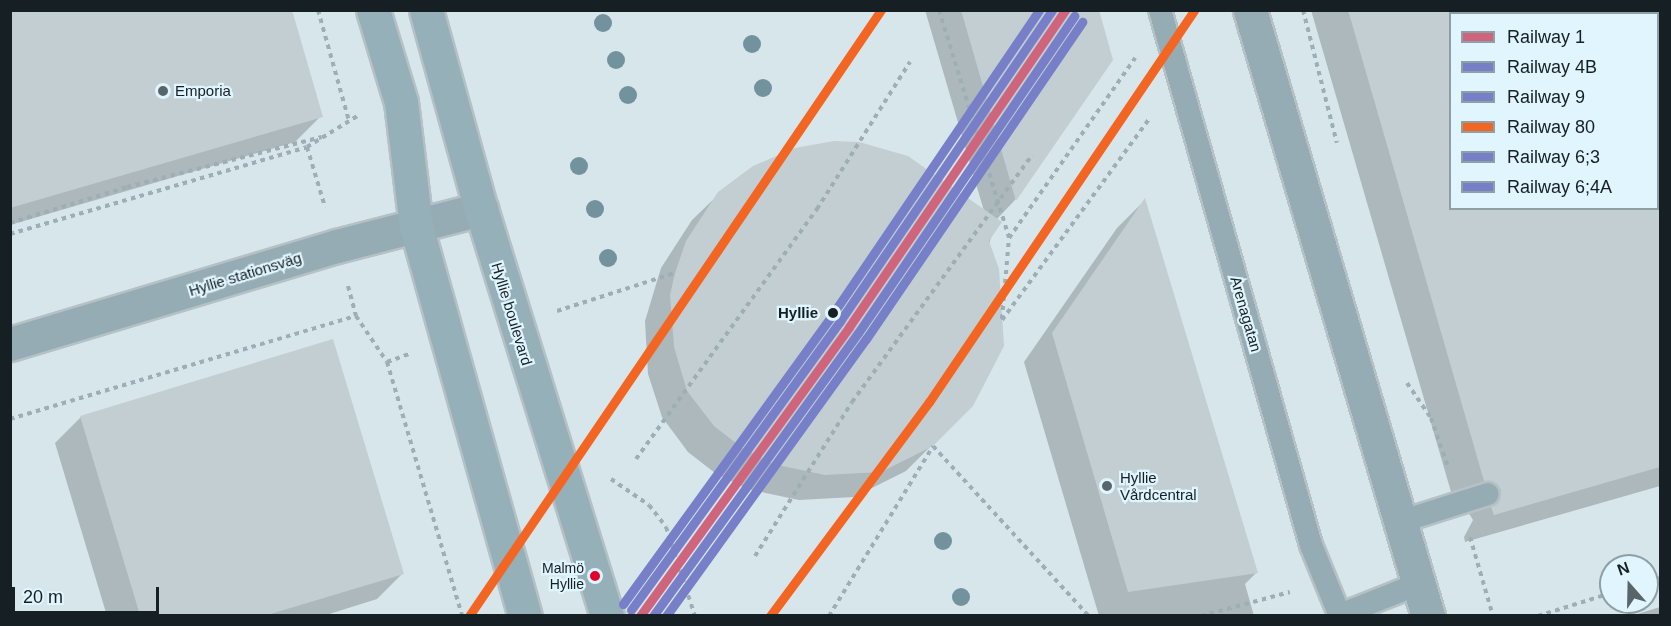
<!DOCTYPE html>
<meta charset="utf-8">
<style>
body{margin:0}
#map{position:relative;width:1671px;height:626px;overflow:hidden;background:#d7e6eb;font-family:Arial,sans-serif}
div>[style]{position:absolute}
.shadow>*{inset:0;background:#0003}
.building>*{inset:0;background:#c2ced2}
.path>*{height:4px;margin-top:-2px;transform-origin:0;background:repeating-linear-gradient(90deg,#9daeb4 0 4.5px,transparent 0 9px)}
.roads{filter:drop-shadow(2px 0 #b6c1c5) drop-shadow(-2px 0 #b6c1c5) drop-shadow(0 2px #b6c1c5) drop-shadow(0 -2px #b6c1c5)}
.lane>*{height:22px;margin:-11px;padding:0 11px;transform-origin:11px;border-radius:11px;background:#96acb5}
.street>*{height:33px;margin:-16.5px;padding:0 16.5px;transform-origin:16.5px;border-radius:16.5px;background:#96acb5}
.secondary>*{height:33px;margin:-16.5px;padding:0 16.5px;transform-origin:16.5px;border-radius:16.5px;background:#95b0b9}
.rail-1>*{height:9px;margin:-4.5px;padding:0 4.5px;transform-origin:4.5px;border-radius:4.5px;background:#cf657c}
.rail-2>*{height:9px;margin:-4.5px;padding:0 4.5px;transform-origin:4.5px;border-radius:4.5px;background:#767fc8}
.rail-3>*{height:9px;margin:-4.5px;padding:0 4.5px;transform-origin:4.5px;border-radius:4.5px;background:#767fc8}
.rail-4>*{height:9px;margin:-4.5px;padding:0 4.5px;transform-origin:4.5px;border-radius:4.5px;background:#f26522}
.rail-5>*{height:9px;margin:-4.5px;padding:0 4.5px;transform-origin:4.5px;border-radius:4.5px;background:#767fc8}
.rail-6>*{height:9px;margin:-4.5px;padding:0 4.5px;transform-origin:4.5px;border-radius:4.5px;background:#767fc8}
.trees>*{width:18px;height:18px;margin:-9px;border-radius:50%;background:#72929d}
.dots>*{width:16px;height:16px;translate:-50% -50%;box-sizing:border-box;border:3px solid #e0f5fe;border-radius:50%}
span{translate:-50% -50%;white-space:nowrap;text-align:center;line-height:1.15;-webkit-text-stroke:4.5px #e0f5fe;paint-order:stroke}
.bus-label{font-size:14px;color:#161f23}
.right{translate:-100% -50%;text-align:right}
.poi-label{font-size:15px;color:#161f23}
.left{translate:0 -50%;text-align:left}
.street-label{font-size:15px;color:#161f23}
.stop-label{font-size:15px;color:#161f23;font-weight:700}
.frame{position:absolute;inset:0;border:12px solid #161f23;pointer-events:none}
.legend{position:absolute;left:1449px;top:12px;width:210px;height:198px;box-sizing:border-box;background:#e0f5fe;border:2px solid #8f9fa6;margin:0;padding:8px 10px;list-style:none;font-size:18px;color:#161f23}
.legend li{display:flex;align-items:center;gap:12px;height:30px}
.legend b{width:30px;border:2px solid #8f9fa6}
.north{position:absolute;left:1599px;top:554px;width:60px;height:60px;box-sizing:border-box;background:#e0f5fe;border:2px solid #8f9fa6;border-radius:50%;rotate:340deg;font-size:16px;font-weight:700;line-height:24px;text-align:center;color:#161f23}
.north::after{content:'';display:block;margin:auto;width:21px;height:27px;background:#5a6569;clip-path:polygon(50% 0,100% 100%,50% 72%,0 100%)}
.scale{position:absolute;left:12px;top:587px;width:147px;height:27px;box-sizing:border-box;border:3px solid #161f23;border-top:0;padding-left:8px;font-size:18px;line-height:21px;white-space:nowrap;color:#161f23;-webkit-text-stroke:4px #e0f5fe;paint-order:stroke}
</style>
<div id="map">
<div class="shadow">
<div style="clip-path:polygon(10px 10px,321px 116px,295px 142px,10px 225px)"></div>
<div style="clip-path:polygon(925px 10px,1097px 10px,1112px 60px,1015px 200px,996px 220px,932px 445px,906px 471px,854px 497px,799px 500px,747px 489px,715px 473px,688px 452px,662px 417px,648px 374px,645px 321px,661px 268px,692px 220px,719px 194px,984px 211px)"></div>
<div style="clip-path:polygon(evenodd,1311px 10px,1660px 10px,1660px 486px,1465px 542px,1464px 537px,1473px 520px,1468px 512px,1456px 509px,1311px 10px,1450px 14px,1658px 14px,1658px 208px,1450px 208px,1450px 14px)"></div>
<div style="clip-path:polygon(1144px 201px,1256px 573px,1245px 584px,1254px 616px,1099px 616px,1024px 362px,1117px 228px)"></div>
<div style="clip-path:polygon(81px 417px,403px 573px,377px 599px,323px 616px,107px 616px,55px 443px)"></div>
<div style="clip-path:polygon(1660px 607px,1660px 616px,1631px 616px)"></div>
</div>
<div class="building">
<div style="clip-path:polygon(10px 10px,292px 10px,323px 117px,10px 208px)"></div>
<div style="clip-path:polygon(961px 10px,1099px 10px,1113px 60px,1016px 201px)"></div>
<div style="clip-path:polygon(1348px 10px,1450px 10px,1450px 208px,1660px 208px,1660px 467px,1494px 515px,1491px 507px,1498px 503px,1501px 490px,1497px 484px,1484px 481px)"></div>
<div style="clip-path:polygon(834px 141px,859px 142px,908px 156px,1002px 222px,989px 241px,999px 269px,1004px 346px,973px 406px,933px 446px,881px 472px,825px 475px,773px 464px,741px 447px,714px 426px,687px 391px,674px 347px,670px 295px,675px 273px,686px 241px,718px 192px,753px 166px,795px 148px)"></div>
<div style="clip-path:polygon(1145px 198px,1258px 573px,1128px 592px,1052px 333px)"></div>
<div style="clip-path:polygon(333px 339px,404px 574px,267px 615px,140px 615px,80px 416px)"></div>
</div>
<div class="path">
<div style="left:318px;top:10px;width:115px;rotate:74.4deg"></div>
<div style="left:939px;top:10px;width:239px;rotate:72.9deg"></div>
<div style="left:1009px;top:238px;width:220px;rotate:-55deg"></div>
<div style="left:1303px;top:10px;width:137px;rotate:75.7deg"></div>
<div style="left:307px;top:147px;width:63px;rotate:73.3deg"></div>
<div style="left:10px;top:223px;width:122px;rotate:-17.1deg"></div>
<div style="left:127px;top:187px;width:201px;rotate:-14.4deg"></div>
<div style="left:10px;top:234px;width:309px;rotate:-16.3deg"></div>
<div style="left:307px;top:147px;width:61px;rotate:-31.6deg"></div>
<div style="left:348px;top:286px;width:31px;rotate:75deg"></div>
<div style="left:356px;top:316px;width:55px;rotate:56deg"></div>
<div style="left:387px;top:362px;width:265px;rotate:73.5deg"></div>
<div style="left:557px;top:311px;width:124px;rotate:-17.9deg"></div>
<div style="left:1002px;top:319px;width:81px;rotate:-85.1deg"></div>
<div style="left:1002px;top:320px;width:250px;rotate:-53.8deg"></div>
<div style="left:387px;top:362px;width:23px;rotate:-20deg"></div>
<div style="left:1407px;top:383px;width:42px;rotate:55.6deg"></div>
<div style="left:1431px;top:418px;width:52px;rotate:70.9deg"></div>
<div style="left:10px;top:419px;width:361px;rotate:-16.6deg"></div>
<div style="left:636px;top:459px;width:309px;rotate:-54.1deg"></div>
<div style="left:817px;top:209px;width:174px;rotate:-57.7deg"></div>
<div style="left:611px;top:479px;width:46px;rotate:34.4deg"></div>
<div style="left:649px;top:505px;width:28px;rotate:52deg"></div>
<div style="left:666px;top:527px;width:94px;rotate:72deg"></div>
<div style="left:1470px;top:537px;width:82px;rotate:73.8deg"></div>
<div style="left:755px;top:556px;width:182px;rotate:-57.8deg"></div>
<div style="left:852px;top:402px;width:306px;rotate:-53.9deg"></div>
<div style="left:1647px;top:583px;width:14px;rotate:-21deg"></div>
<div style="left:829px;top:616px;width:199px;rotate:-58.5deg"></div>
<div style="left:933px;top:446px;width:231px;rotate:47.5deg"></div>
<div style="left:1201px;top:616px;width:92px;rotate:-15.1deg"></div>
<div style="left:1538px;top:616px;width:77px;rotate:-17.5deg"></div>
</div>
<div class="roads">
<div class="lane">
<div style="left:1160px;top:10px;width:556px;rotate:74.24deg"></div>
<div style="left:1311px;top:545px;width:77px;rotate:67.8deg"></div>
<div style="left:1400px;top:522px;width:92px;rotate:-17.7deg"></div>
<div style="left:1340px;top:615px;width:84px;rotate:-21.7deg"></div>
</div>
<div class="street">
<div style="left:1250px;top:10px;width:632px;rotate:73.63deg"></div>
<div style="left:10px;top:344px;width:341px;rotate:-16.7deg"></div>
<div style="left:337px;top:246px;width:149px;rotate:-14.4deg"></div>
</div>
<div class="secondary">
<div style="left:373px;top:10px;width:96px;rotate:73.1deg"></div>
<div style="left:401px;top:102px;width:125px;rotate:83.1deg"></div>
<div style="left:416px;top:226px;width:405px;rotate:74.4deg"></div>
<div style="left:426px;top:10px;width:206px;rotate:74.6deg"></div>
<div style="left:481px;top:209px;width:426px;rotate:72.8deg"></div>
</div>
</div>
<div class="rail-1">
<div style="left:640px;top:616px;width:357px;rotate:-54.1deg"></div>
<div style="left:849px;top:327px;width:384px;rotate:-55.7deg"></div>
</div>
<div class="rail-2">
<div style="left:653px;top:616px;width:349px;rotate:-54.1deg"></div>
<div style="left:858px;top:333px;width:384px;rotate:-55.7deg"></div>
</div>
<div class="rail-3">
<div style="left:631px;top:610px;width:357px;rotate:-54.1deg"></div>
<div style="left:840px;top:321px;width:376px;rotate:-55.7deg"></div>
</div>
<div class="rail-4">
<div style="left:469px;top:616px;width:733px;rotate:-55.79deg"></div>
<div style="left:770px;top:616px;width:267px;rotate:-53.4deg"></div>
<div style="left:929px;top:402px;width:473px;rotate:-55.9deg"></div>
</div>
<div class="rail-5">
<div style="left:666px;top:616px;width:342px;rotate:-54.2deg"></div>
<div style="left:866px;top:339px;width:384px;rotate:-55.7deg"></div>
</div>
<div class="rail-6">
<div style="left:623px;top:604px;width:357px;rotate:-54.1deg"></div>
<div style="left:832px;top:315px;width:369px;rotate:-55.8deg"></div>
</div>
<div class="trees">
<div style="left:603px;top:23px"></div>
<div style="left:752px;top:44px"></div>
<div style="left:616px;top:60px"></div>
<div style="left:763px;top:88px"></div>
<div style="left:628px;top:95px"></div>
<div style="left:579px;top:166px"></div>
<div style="left:595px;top:209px"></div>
<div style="left:608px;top:258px"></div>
<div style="left:943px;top:541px"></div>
<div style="left:961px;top:597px"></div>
</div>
<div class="dots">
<div style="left:163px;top:91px;background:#5a6569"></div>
<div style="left:833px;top:313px;background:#161f23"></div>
<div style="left:1107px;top:486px;background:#5a6569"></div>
<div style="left:595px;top:576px;background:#e4002b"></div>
</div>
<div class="bus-label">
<span class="right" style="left:584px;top:576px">Malmö<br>Hyllie</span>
</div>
<div class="poi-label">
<span class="left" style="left:175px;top:91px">Emporia</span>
<span class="left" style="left:1120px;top:486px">Hyllie<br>Vårdcentral</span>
</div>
<div class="street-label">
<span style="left:245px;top:274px;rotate:-17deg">Hyllie stationsväg</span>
<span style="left:512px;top:314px;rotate:73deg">Hyllie boulevard</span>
<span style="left:1246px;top:314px;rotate:74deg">Arenagatan</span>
</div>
<div class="stop-label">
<span class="right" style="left:818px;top:313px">Hyllie</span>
</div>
<div class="frame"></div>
<ul class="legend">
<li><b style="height:8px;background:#cf657c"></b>Railway 1</li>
<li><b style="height:8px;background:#767fc8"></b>Railway 4B</li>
<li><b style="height:8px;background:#767fc8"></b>Railway 9</li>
<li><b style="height:8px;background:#f26522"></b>Railway 80</li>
<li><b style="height:8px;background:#767fc8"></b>Railway 6;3</li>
<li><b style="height:8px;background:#767fc8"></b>Railway 6;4A</li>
</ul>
<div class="north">N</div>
<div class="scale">20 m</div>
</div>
